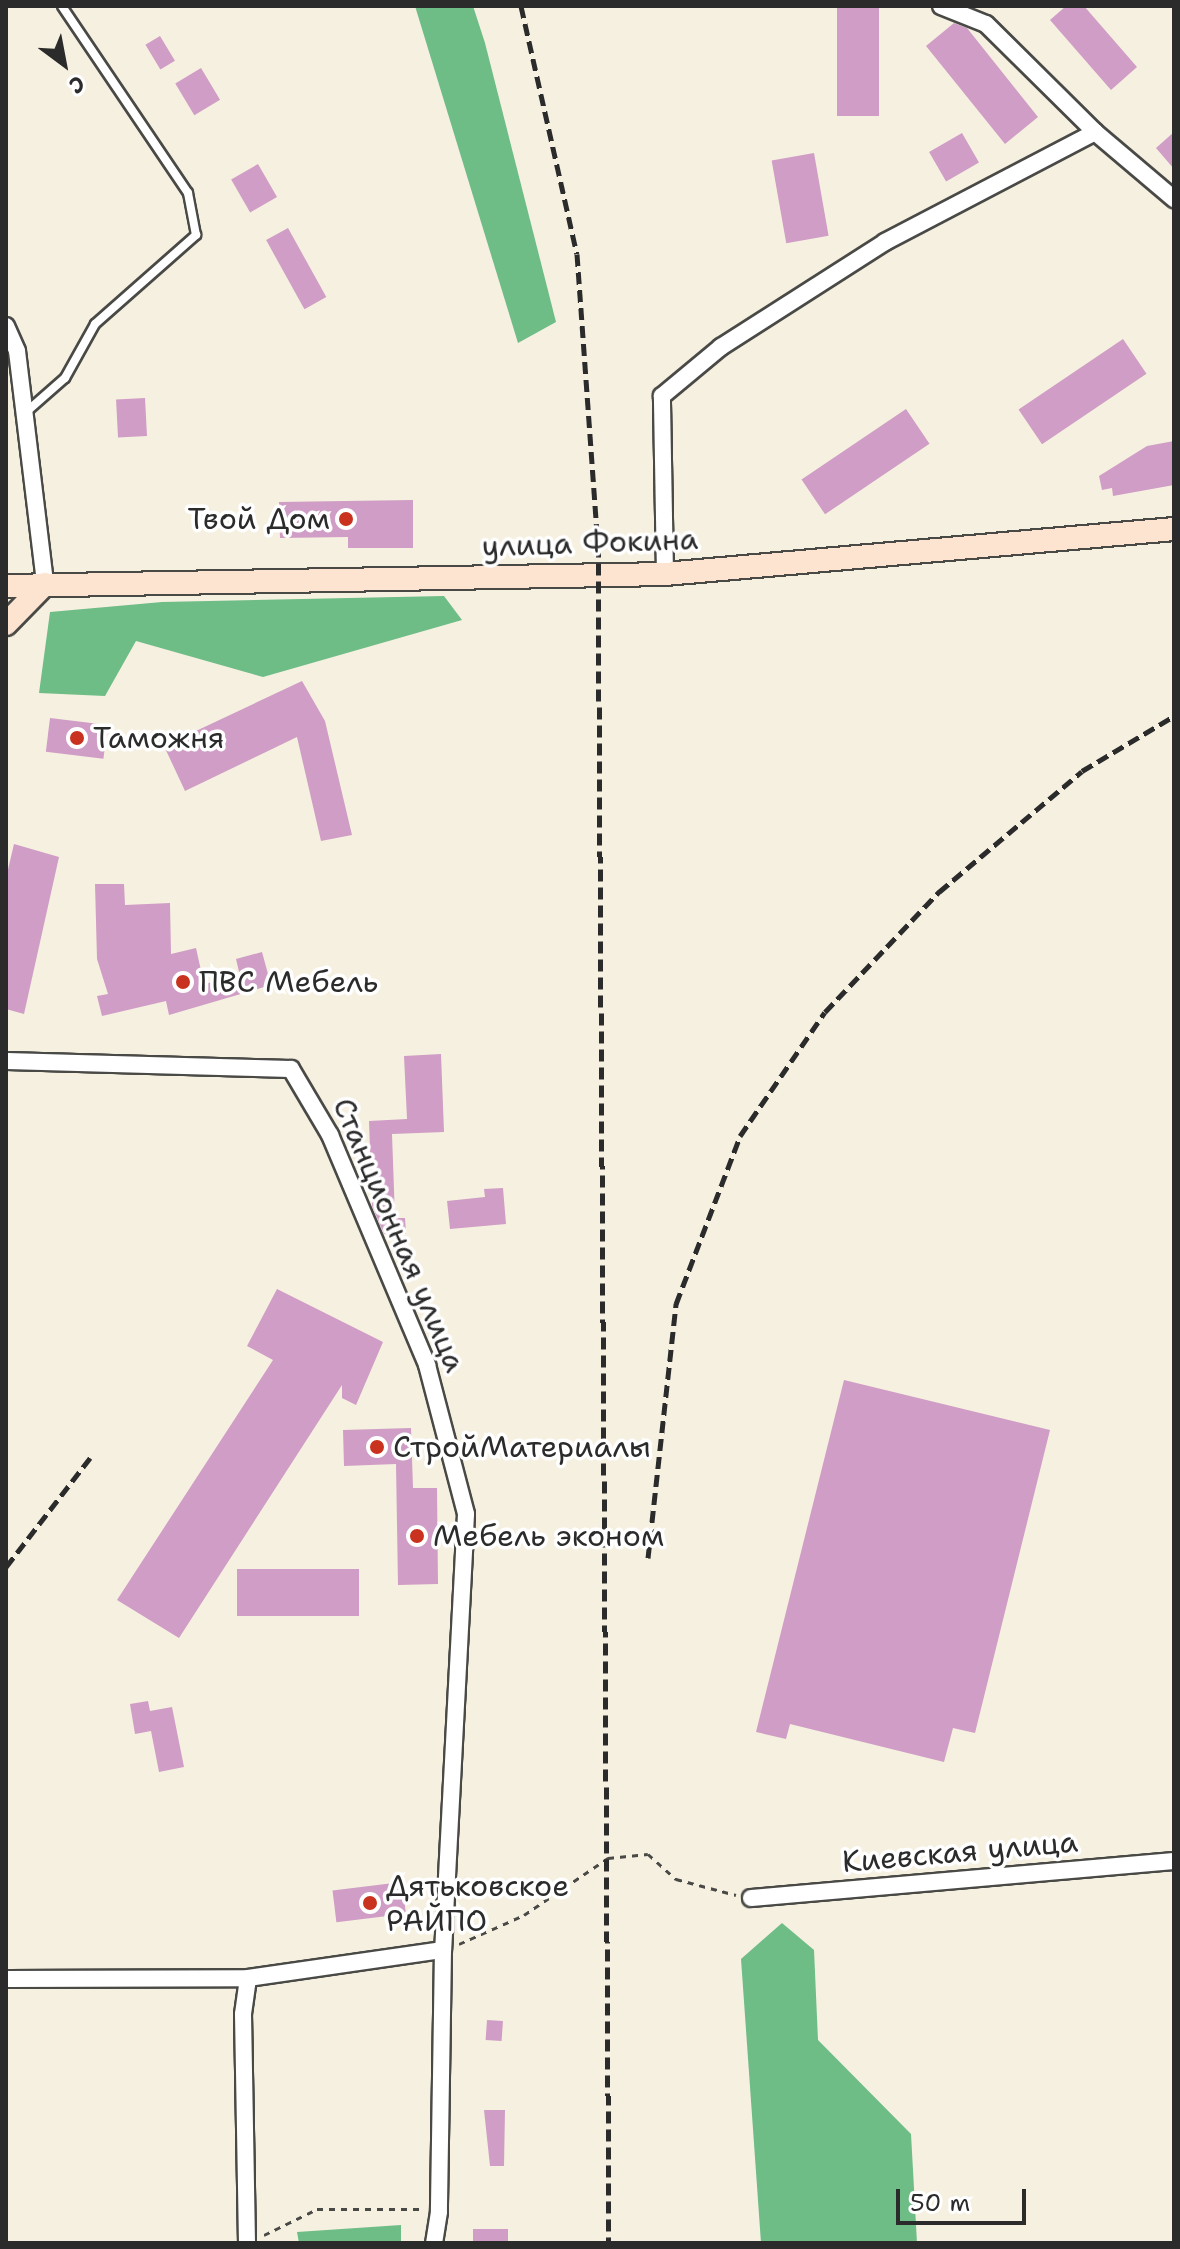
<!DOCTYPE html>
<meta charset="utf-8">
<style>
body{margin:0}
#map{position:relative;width:1180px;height:2249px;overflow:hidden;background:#f6f0e0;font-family:"Shantell Sans",sans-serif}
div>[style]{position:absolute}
.forest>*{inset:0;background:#6ebc86}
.building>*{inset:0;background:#cf9dc5;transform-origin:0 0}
.path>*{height:3px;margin-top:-1.5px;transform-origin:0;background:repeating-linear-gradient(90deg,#494946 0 6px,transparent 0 12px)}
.roads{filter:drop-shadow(2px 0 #494946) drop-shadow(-2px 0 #494946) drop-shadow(0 2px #494946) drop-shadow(0 -2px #494946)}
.lane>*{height:8px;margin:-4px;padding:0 4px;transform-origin:4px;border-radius:4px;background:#fff}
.street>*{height:16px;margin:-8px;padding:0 8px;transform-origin:8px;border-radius:8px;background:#fff}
.secondary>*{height:22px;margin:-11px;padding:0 11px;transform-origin:11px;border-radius:11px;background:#fde4d1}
.rail>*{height:5px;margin-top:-2.5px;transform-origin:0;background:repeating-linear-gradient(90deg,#2b2b2b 0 12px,transparent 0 18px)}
.dots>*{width:22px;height:22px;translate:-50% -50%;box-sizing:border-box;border:4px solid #fff;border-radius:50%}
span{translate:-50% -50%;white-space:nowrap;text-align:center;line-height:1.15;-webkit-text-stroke:7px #fff;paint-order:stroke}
.poi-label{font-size:30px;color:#2b2b2b}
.right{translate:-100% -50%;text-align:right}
.left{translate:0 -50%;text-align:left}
.street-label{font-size:30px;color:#2b2b2b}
.frame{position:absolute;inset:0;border:8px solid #2b2b2b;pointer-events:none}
.north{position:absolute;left:24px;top:24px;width:80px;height:80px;-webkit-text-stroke:6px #fff;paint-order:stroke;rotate:148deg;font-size:22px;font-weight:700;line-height:32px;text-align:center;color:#2b2b2b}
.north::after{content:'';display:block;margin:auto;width:28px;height:36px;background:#2b2b2b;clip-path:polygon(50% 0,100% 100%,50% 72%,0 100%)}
.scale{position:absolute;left:896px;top:2189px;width:130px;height:36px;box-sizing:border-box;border:4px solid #2b2b2b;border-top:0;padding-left:10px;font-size:24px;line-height:28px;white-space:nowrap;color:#2b2b2b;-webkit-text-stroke:6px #fff;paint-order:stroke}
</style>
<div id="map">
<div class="forest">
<div style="clip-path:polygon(415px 6px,473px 6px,485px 43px,556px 322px,518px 343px)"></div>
<div style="clip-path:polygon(444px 596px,462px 620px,263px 677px,136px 641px,105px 696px,39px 693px,50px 612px,162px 602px)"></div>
<div style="clip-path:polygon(782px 1923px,814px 1950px,818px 2040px,911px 2134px,917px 2243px,761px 2243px,741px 1959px)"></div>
<div style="clip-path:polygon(401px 2225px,401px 2243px,299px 2243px,297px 2232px)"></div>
</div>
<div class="building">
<div style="left:837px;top:6px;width:42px;height:110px"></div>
<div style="clip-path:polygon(1066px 6px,1084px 6px,1137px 67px,1111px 90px,1050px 20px)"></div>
<div style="clip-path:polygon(954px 23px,967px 28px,1038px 117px,1005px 144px,926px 46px)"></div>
<div style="left:160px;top:36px;width:29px;height:17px;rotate:59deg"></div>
<div style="left:201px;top:68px;width:37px;height:30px;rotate:59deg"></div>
<div style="clip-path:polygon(1174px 132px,1174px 169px,1156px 148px)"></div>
<div style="left:962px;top:133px;width:34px;height:38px;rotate:60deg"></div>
<div style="left:814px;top:153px;width:84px;height:43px;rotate:80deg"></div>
<div style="left:258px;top:164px;width:38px;height:31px;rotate:60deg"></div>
<div style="left:288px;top:228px;width:79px;height:25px;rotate:61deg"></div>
<div style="left:1123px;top:339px;width:42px;height:126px;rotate:56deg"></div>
<div style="left:145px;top:398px;width:38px;height:29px;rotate:87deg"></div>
<div style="left:906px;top:409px;width:42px;height:126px;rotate:56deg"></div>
<div style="clip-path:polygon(1174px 441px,1174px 485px,1113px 496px,1112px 488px,1102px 490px,1099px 476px,1147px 446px)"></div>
<div style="clip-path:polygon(413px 500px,413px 548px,348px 548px,348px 537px,280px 538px,279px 502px)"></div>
<div style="clip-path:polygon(302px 681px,325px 721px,352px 835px,321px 841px,297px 737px,185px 791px,164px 746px)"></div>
<div style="left:50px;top:718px;width:58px;height:34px;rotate:7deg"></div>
<div style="clip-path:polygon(14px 844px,59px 857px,24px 1014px,6px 1009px,6px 878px)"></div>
<div style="clip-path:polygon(95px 884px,124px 884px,125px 905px,170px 903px,171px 954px,196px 948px,204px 984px,240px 976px,236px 959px,262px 952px,271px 985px,169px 1015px,166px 1001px,102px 1016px,97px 996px,108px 994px,97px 959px)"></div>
<div style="clip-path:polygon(441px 1054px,444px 1132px,392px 1134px,395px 1218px,405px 1218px,406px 1234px,384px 1234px,372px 1206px,369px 1121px,407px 1119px,404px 1056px)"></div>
<div style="clip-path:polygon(503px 1188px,506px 1224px,450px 1229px,447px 1201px,485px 1197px,484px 1189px)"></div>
<div style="clip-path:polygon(277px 1289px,383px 1342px,356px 1405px,342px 1398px,342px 1385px,179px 1638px,117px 1600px,273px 1360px,247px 1346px)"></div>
<div style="clip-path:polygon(844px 1380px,1050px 1430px,975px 1733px,953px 1728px,944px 1762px,790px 1724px,786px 1739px,756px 1732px)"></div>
<div style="clip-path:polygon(411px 1428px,413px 1488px,437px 1488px,438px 1584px,398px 1585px,396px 1464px,344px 1466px,343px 1430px)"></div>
<div style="left:237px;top:1569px;width:122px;height:47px"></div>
<div style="clip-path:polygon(148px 1701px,150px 1711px,172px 1707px,184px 1767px,159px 1772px,151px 1731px,135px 1734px,130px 1704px)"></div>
<div style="left:402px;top:1882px;width:32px;height:70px;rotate:83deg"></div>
<div style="left:487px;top:2020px;width:16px;height:20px;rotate:4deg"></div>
<div style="clip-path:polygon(484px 2110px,505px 2110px,504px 2166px,490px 2166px)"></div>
<div style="left:473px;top:2229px;width:35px;height:14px"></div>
</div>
<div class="path">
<div style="left:459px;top:1944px;width:71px;rotate:-24deg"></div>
<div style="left:524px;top:1915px;width:102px;rotate:-34.2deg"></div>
<div style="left:608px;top:1858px;width:40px;rotate:-5.7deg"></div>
<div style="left:648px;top:1854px;width:38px;rotate:42deg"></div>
<div style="left:676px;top:1879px;width:62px;rotate:14.9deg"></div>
<div style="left:264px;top:2235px;width:59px;rotate:-26.1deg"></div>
<div style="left:317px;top:2209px;width:105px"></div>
</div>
<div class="roads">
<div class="lane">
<div style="left:25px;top:413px;width:53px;rotate:-41.2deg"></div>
<div style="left:65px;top:378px;width:62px;rotate:-60.9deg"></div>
<div style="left:95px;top:324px;width:135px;rotate:-41.4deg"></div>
<div style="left:196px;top:235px;width:43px;rotate:-100.8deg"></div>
<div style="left:188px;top:193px;width:225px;rotate:-124deg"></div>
</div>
<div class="street">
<div style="left:941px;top:6px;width:48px;rotate:21.8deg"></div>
<div style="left:986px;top:24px;width:153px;rotate:44.7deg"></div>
<div style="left:1095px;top:132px;width:104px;rotate:40.3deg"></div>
<div style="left:6px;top:326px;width:27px;rotate:66deg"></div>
<div style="left:17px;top:351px;width:235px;rotate:83.1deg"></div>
<div style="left:665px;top:574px;width:178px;rotate:-91deg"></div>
<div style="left:662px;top:396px;width:77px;rotate:-39.7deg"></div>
<div style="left:721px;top:347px;width:195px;rotate:-32.6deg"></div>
<div style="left:885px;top:242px;width:237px;rotate:-27.6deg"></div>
<div style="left:6px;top:1061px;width:285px;rotate:1.6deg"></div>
<div style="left:291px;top:1069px;width:77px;rotate:59.4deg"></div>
<div style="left:330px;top:1135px;width:250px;rotate:67.1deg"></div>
<div style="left:427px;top:1365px;width:154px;rotate:75.3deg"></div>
<div style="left:466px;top:1514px;width:437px;rotate:93deg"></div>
<div style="left:751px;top:1898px;width:425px;rotate:-5deg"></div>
<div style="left:6px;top:1979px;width:242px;rotate:-0.2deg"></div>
<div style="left:248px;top:1978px;width:197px;rotate:-8.2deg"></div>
<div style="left:443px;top:1950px;width:262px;rotate:90.9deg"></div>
<div style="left:439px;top:2212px;width:31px;rotate:99deg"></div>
<div style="left:247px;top:2243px;width:229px;rotate:-91deg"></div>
<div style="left:243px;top:2014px;width:36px;rotate:-82deg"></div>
</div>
<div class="secondary">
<div style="left:6px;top:586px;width:659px;rotate:-1.04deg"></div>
<div style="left:665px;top:574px;width:511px;rotate:-5.05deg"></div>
<div style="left:6px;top:624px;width:56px;rotate:-45.7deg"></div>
</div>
</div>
<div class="rail">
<div style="left:521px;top:6px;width:254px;rotate:77.3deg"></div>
<div style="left:577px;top:254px;width:292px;rotate:85.9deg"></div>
<div style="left:598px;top:545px;width:1698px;rotate:89.63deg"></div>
<div style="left:648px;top:1558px;width:256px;rotate:-83.7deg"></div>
<div style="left:676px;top:1304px;width:180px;rotate:-69.1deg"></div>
<div style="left:740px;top:1136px;width:150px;rotate:-55.6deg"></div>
<div style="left:825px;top:1012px;width:166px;rotate:-46.5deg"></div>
<div style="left:939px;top:892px;width:187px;rotate:-40.2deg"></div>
<div style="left:1082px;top:771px;width:107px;rotate:-30.9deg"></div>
<div style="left:6px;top:1567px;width:138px;rotate:-52.4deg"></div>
</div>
<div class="dots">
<div style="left:346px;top:519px;background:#c8321e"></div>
<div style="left:77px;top:738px;background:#c8321e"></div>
<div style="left:183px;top:982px;background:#c8321e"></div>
<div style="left:377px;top:1447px;background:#c8321e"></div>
<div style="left:417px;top:1536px;background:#c8321e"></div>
<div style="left:370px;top:1903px;background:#c8321e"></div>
</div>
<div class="poi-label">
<span class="right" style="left:330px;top:519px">Твой Дом</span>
<span class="left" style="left:93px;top:738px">Таможня</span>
<span class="left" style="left:199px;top:982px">ПВС Мебель</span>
<span class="left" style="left:393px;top:1447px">СтройМатериалы</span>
<span class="left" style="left:433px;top:1536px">Мебель эконом</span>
<span class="left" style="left:386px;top:1903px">Дятьковское<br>РАЙПО</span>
</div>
<div class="street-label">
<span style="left:590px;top:543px;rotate:-2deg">улица Фокина</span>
<span style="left:399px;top:1235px;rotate:67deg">Станционная улица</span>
<span style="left:960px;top:1852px;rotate:-5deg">Киевская улица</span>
</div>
<div class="frame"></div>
<div class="north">С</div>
<div class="scale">50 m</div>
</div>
